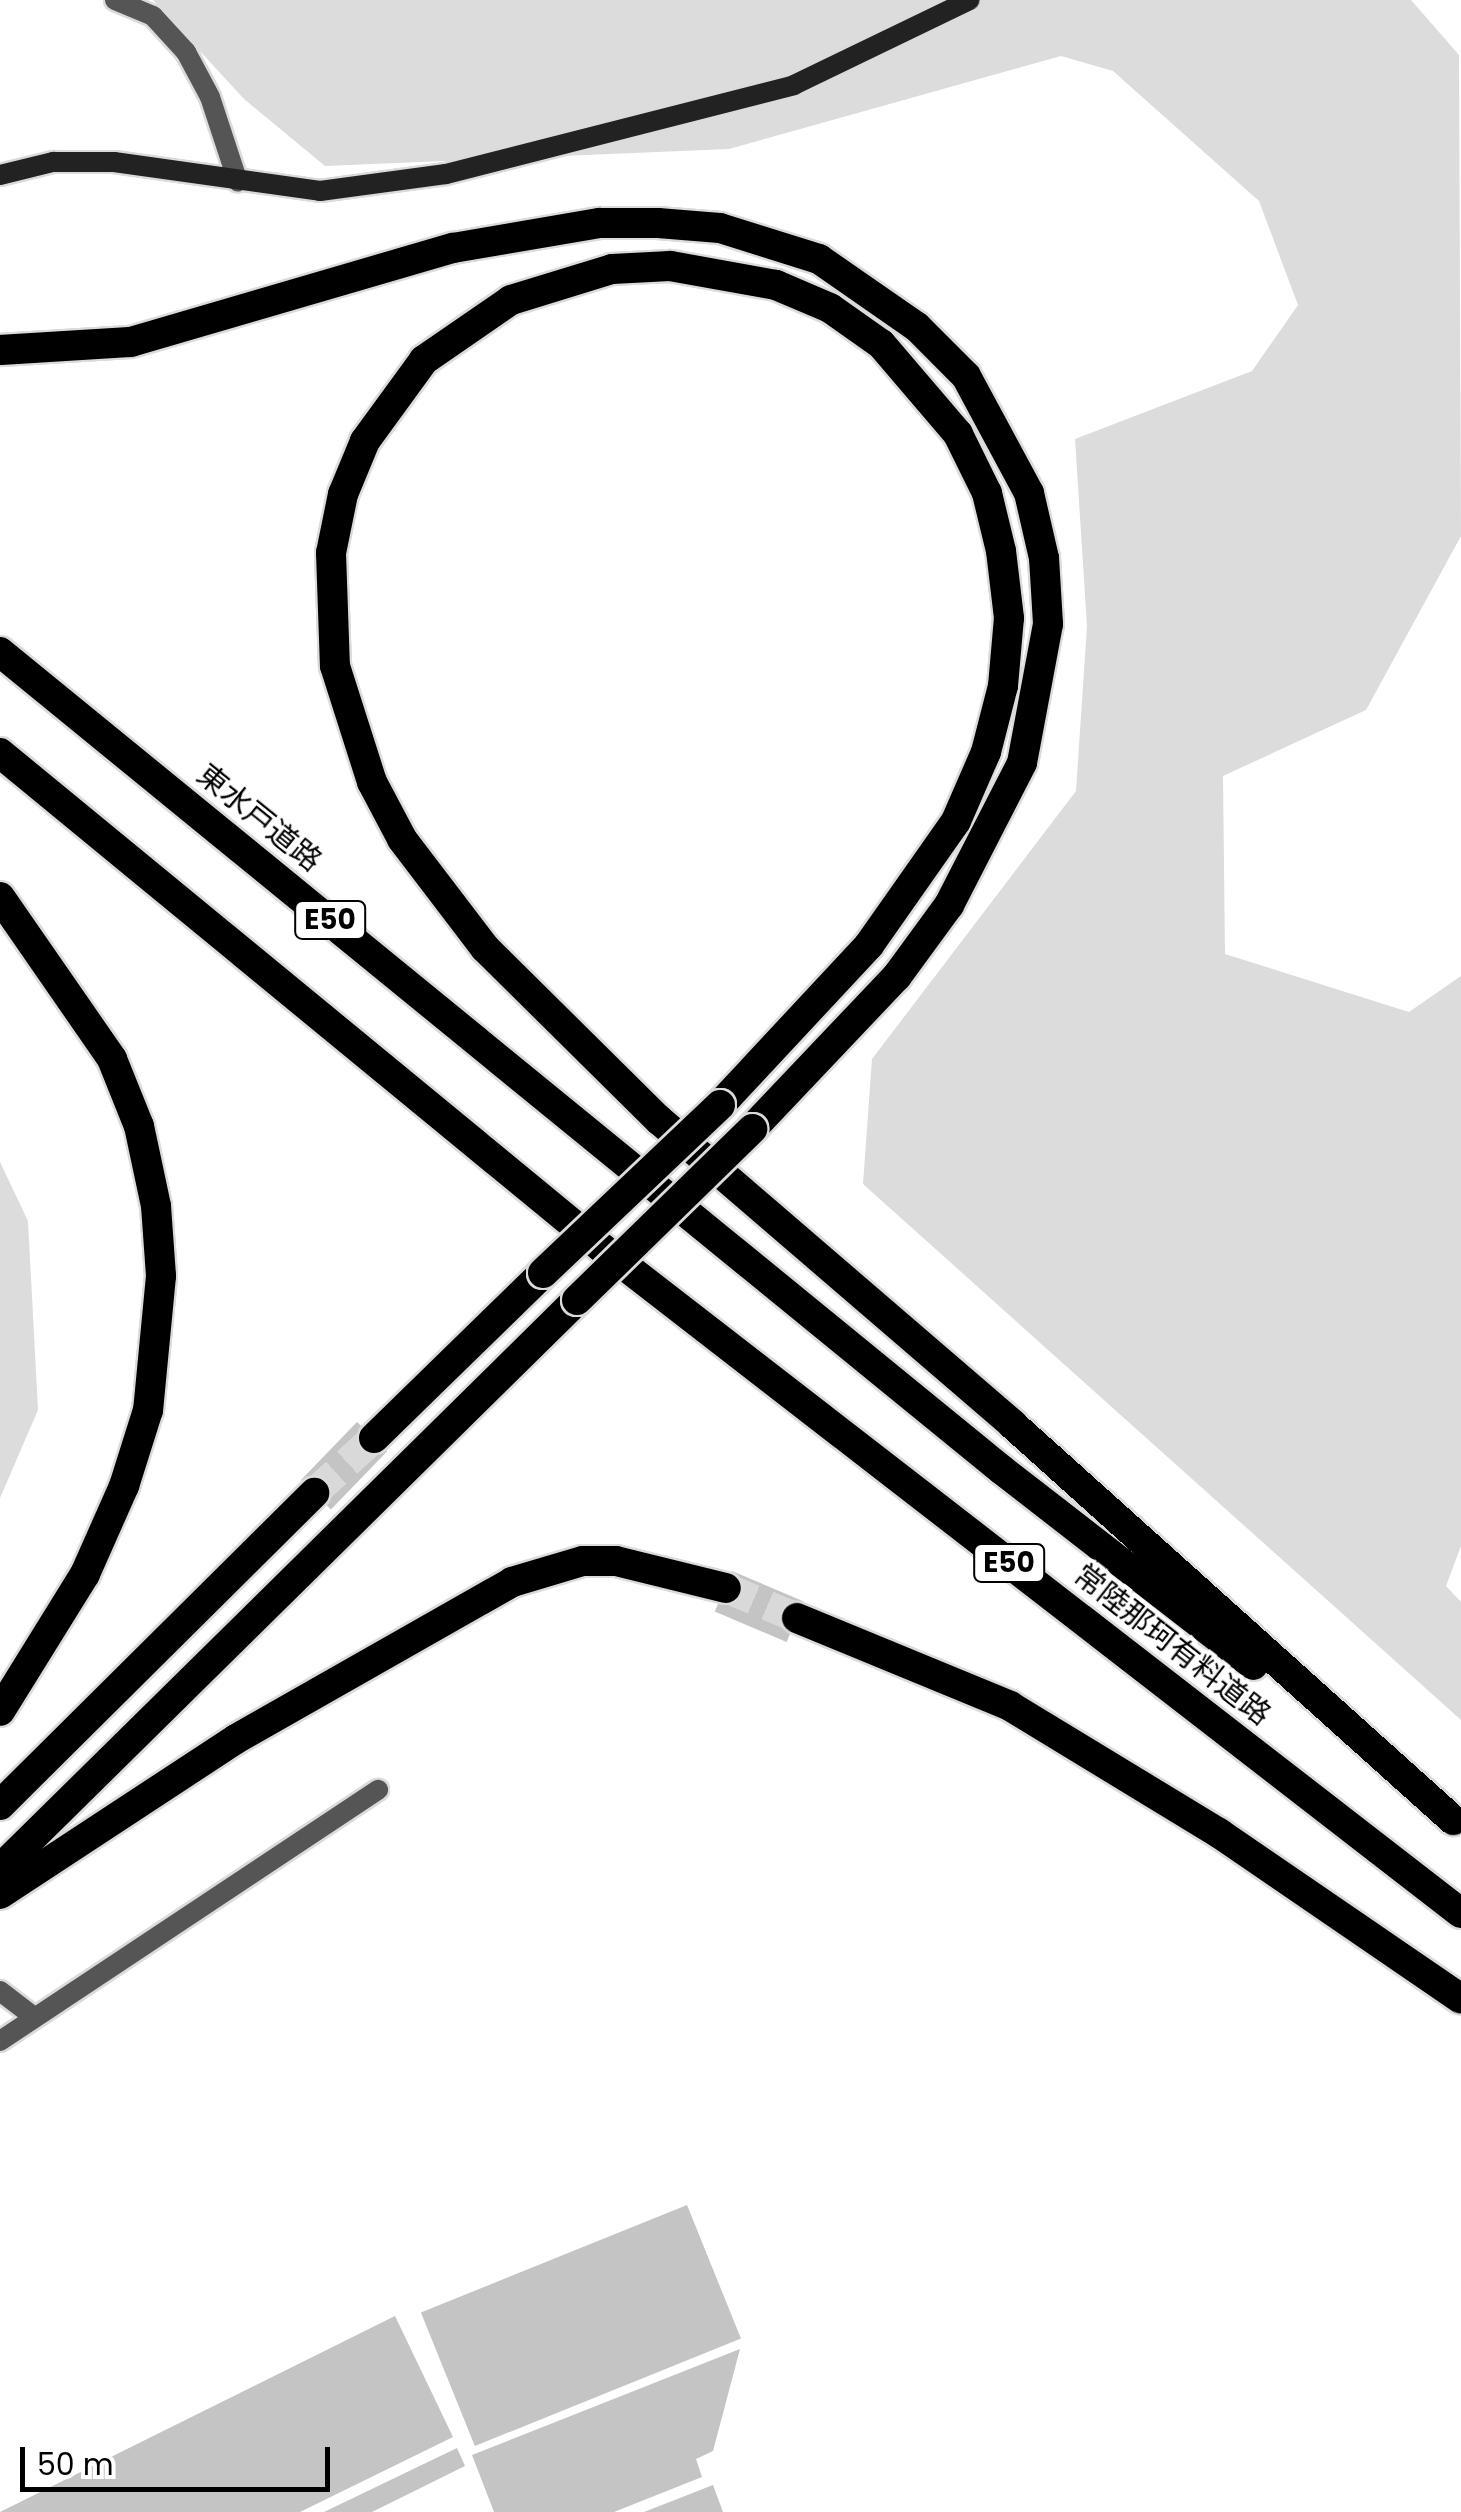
<!DOCTYPE html>
<meta charset="utf-8">
<style>
body{margin:0}
#map{position:relative;width:1461px;height:2512px;overflow:hidden;background:#fff;font-family:Poppins,"Noto Sans JP",sans-serif}
div>[style]{position:absolute}
.green>*{inset:0;background:#dcdcdc}
.building>*{inset:0;background:#c4c4c4;transform-origin:0 0}
.highway-tunnel>*{height:30px;margin-top:-15px;transform-origin:0;background:repeating-linear-gradient(90deg,#d9d9d9 0 30px,transparent 0 45px)}
.roads{filter:drop-shadow(2px 0 #dbdbdb) drop-shadow(-2px 0 #dbdbdb) drop-shadow(0 2px #dbdbdb) drop-shadow(0 -2px #dbdbdb)}
.street>*{height:20px;margin:-10px;padding:0 10px;transform-origin:10px;border-radius:10px;background:#555}
.secondary>*{height:20px;margin:-10px;padding:0 10px;transform-origin:10px;border-radius:10px;background:#222}
.highway>*{height:30px;margin:-15px;padding:0 15px;transform-origin:15px;border-radius:15px;background:#000}
.bridges{filter:drop-shadow(2px 0 #dbdbdb) drop-shadow(-2px 0 #dbdbdb) drop-shadow(0 2px #dbdbdb) drop-shadow(0 -2px #dbdbdb)}
.highway-bridge>*{height:30px;margin:-15px;padding:0 15px;transform-origin:15px;border-radius:15px;background:#000}
span{translate:-50% -50%;white-space:nowrap;text-align:center;line-height:1.15;-webkit-text-stroke:8px #fff;paint-order:stroke}
.shield-label span{padding:2px 8px;background:#fff;border:2px solid;border-radius:8px;-webkit-text-stroke-width:0}
.shield-label{font-size:28px;color:#000;font-weight:700}
.street-label{font-size:30px;color:#000}
.scale{position:absolute;left:20px;top:2447px;width:310px;height:45px;box-sizing:border-box;border:5px solid #000;border-top:0;padding-left:12px;font-size:30px;line-height:35px;white-space:nowrap;color:#000;-webkit-text-stroke:8px #fff;paint-order:stroke}
</style>
<div id="map">
<div class="green">
<div style="clip-path:polygon(153px 0,1411px 0,1459px 55px,1461px 536px,1366px 710px,1223px 776px,1225px 954px,1409px 1012px,1461px 976px,1461px 1546px,1446px 1586px,1461px 1602px,1461px 1720px,863px 1184px,872px 1059px,1076px 791px,1087px 626px,1075px 439px,1252px 371px,1298px 305px,1259px 201px,1113px 71px,1061px 56px,729px 149px,325px 166px,244px 99px)"></div>
<div style="clip-path:polygon(0 1162px,28px 1221px,38px 1410px,0 1498px)"></div>
</div>
<div class="building">
<div style="left:357px;top:1422px;width:42px;height:81px;rotate:44deg"></div>
<div style="left:732px;top:1571px;width:78px;height:44px;rotate:23deg"></div>
<div style="left:687px;top:2205px;width:144px;height:287px;rotate:68deg"></div>
<div style="clip-path:polygon(395px 2316px,453px 2437px,300px 2512px,0 2512px)"></div>
<div style="clip-path:polygon(740px 2349px,713px 2451px,696px 2459px,702px 2477px,614px 2512px,494px 2512px,472px 2455px)"></div>
<div style="clip-path:polygon(457px 2448px,465px 2466px,372px 2512px,324px 2512px)"></div>
<div style="clip-path:polygon(713px 2485px,723px 2512px,644px 2512px)"></div>
</div>
<div class="highway-tunnel">
<div style="left:314px;top:1493px;width:81px;rotate:-42.5deg"></div>
<div style="left:726px;top:1588px;width:77px;rotate:22.9deg"></div>
</div>
<div class="roads">
<div class="street">
<div style="left:115px;top:0;width:41px;rotate:22.8deg"></div>
<div style="left:153px;top:16px;width:49px;rotate:47.5deg"></div>
<div style="left:186px;top:52px;width:51px;rotate:61.9deg"></div>
<div style="left:210px;top:97px;width:89px;rotate:71.8deg"></div>
<div style="left:0;top:1991px;width:43px;rotate:37.4deg"></div>
<div style="left:0;top:2041px;width:454px;rotate:-33.6deg"></div>
</div>
<div class="secondary">
<div style="left:0;top:175px;width:55px;rotate:-13.8deg"></div>
<div style="left:53px;top:162px;width:61px"></div>
<div style="left:114px;top:162px;width:208px;rotate:8deg"></div>
<div style="left:320px;top:191px;width:127px;rotate:-7.7deg"></div>
<div style="left:446px;top:174px;width:359px;rotate:-14.3deg"></div>
<div style="left:794px;top:85px;width:195px;rotate:-25.8deg"></div>
</div>
<div class="highway">
<div style="left:0;top:350px;width:131px;rotate:-3.5deg"></div>
<div style="left:131px;top:342px;width:335px;rotate:-16.3deg"></div>
<div style="left:453px;top:248px;width:149px;rotate:-9.7deg"></div>
<div style="left:600px;top:223px;width:58px"></div>
<div style="left:658px;top:223px;width:62px;rotate:4.6deg"></div>
<div style="left:720px;top:228px;width:104px;rotate:17.4deg"></div>
<div style="left:819px;top:259px;width:119px;rotate:34.8deg"></div>
<div style="left:917px;top:327px;width:69px;rotate:45deg"></div>
<div style="left:966px;top:376px;width:133px;rotate:61.7deg"></div>
<div style="left:1029px;top:493px;width:67px;rotate:77deg"></div>
<div style="left:1044px;top:558px;width:66px;rotate:86.5deg"></div>
<div style="left:1048px;top:624px;width:141px;rotate:100.6deg"></div>
<div style="left:1022px;top:763px;width:160px;rotate:117.2deg"></div>
<div style="left:949px;top:905px;width:88px;rotate:126.2deg"></div>
<div style="left:897px;top:976px;width:211px;rotate:133.5deg"></div>
<div style="left:0;top:652px;width:1293px;rotate:39.23deg"></div>
<div style="left:1002px;top:1470px;width:318px;rotate:37.8deg"></div>
<div style="left:0;top:753px;width:779px;rotate:39.43deg"></div>
<div style="left:602px;top:1248px;width:1086px;rotate:37.75deg"></div>
<div style="left:0;top:897px;width:197px;rotate:55.3deg"></div>
<div style="left:112px;top:1059px;width:72px;rotate:68.1deg"></div>
<div style="left:139px;top:1126px;width:82px;rotate:78deg"></div>
<div style="left:156px;top:1206px;width:70px;rotate:85.9deg"></div>
<div style="left:161px;top:1276px;width:135px;rotate:95.5deg"></div>
<div style="left:148px;top:1410px;width:80px;rotate:107.5deg"></div>
<div style="left:124px;top:1486px;width:96px;rotate:113.9deg"></div>
<div style="left:85px;top:1574px;width:161px;rotate:121.8deg"></div>
<div style="left:720px;top:1105px;width:219px;rotate:-47deg"></div>
<div style="left:869px;top:945px;width:151px;rotate:-54.9deg"></div>
<div style="left:956px;top:821px;width:75px;rotate:-66.5deg"></div>
<div style="left:986px;top:752px;width:68px;rotate:-75.6deg"></div>
<div style="left:1003px;top:686px;width:68px;rotate:-85deg"></div>
<div style="left:1009px;top:618px;width:67px;rotate:-96.8deg"></div>
<div style="left:1001px;top:551px;width:60px;rotate:-103.6deg"></div>
<div style="left:987px;top:493px;width:66px;rotate:-116.2deg"></div>
<div style="left:958px;top:434px;width:118px;rotate:-130.5deg"></div>
<div style="left:881px;top:344px;width:62px;rotate:-144.8deg"></div>
<div style="left:830px;top:308px;width:59px;rotate:-156.9deg"></div>
<div style="left:776px;top:285px;width:108px;rotate:-169.8deg"></div>
<div style="left:670px;top:266px;width:58px;rotate:177deg"></div>
<div style="left:612px;top:269px;width:106px;rotate:162.9deg"></div>
<div style="left:511px;top:300px;width:106px;rotate:145.4deg"></div>
<div style="left:424px;top:360px;width:100px;rotate:126.1deg"></div>
<div style="left:365px;top:441px;width:57px;rotate:112.5deg"></div>
<div style="left:343px;top:494px;width:60px;rotate:101.5deg"></div>
<div style="left:331px;top:553px;width:113px;rotate:88deg"></div>
<div style="left:335px;top:666px;width:122px;rotate:72.3deg"></div>
<div style="left:372px;top:782px;width:64px;rotate:62.2deg"></div>
<div style="left:402px;top:839px;width:137px;rotate:52.7deg"></div>
<div style="left:485px;top:948px;width:245px;rotate:44.7deg"></div>
<div style="left:659px;top:1120px;width:466px;rotate:40.7deg"></div>
<div style="left:1012px;top:1424px;width:593px;rotate:41.92deg"></div>
<div style="left:374px;top:1438px;width:236px;rotate:-44.3deg"></div>
<div style="left:797px;top:1618px;width:230px;rotate:22.4deg"></div>
<div style="left:1010px;top:1706px;width:245px;rotate:31.3deg"></div>
<div style="left:1219px;top:1833px;width:293px;rotate:34.4deg"></div>
<div style="left:0;top:1805px;width:443px;rotate:-44.8deg"></div>
<div style="left:0;top:1869px;width:810px;rotate:-44.6deg"></div>
<div style="left:0;top:1894px;width:282px;rotate:-33.3deg"></div>
<div style="left:236px;top:1739px;width:318px;rotate:-29.6deg"></div>
<div style="left:512px;top:1582px;width:74px;rotate:-16.5deg"></div>
<div style="left:583px;top:1561px;width:33px"></div>
<div style="left:616px;top:1561px;width:113px;rotate:13.8deg"></div>
</div>
</div>
<div class="bridges">
<div class="highway-bridge">
<div style="left:543px;top:1273px;width:244px;rotate:-43.5deg"></div>
<div style="left:577px;top:1300px;width:245px;rotate:-44.3deg"></div>
</div>
</div>
<div class="shield-label">
<span style="left:330px;top:920px">E50</span>
<span style="left:1009px;top:1563px">E50</span>
</div>
<div class="street-label">
<span style="left:259px;top:818px;rotate:39deg">東水戸道路</span>
<span style="left:1172px;top:1645px;rotate:38deg">常陸那珂有料道路</span>
</div>
<div class="scale">50 m</div>
</div>
